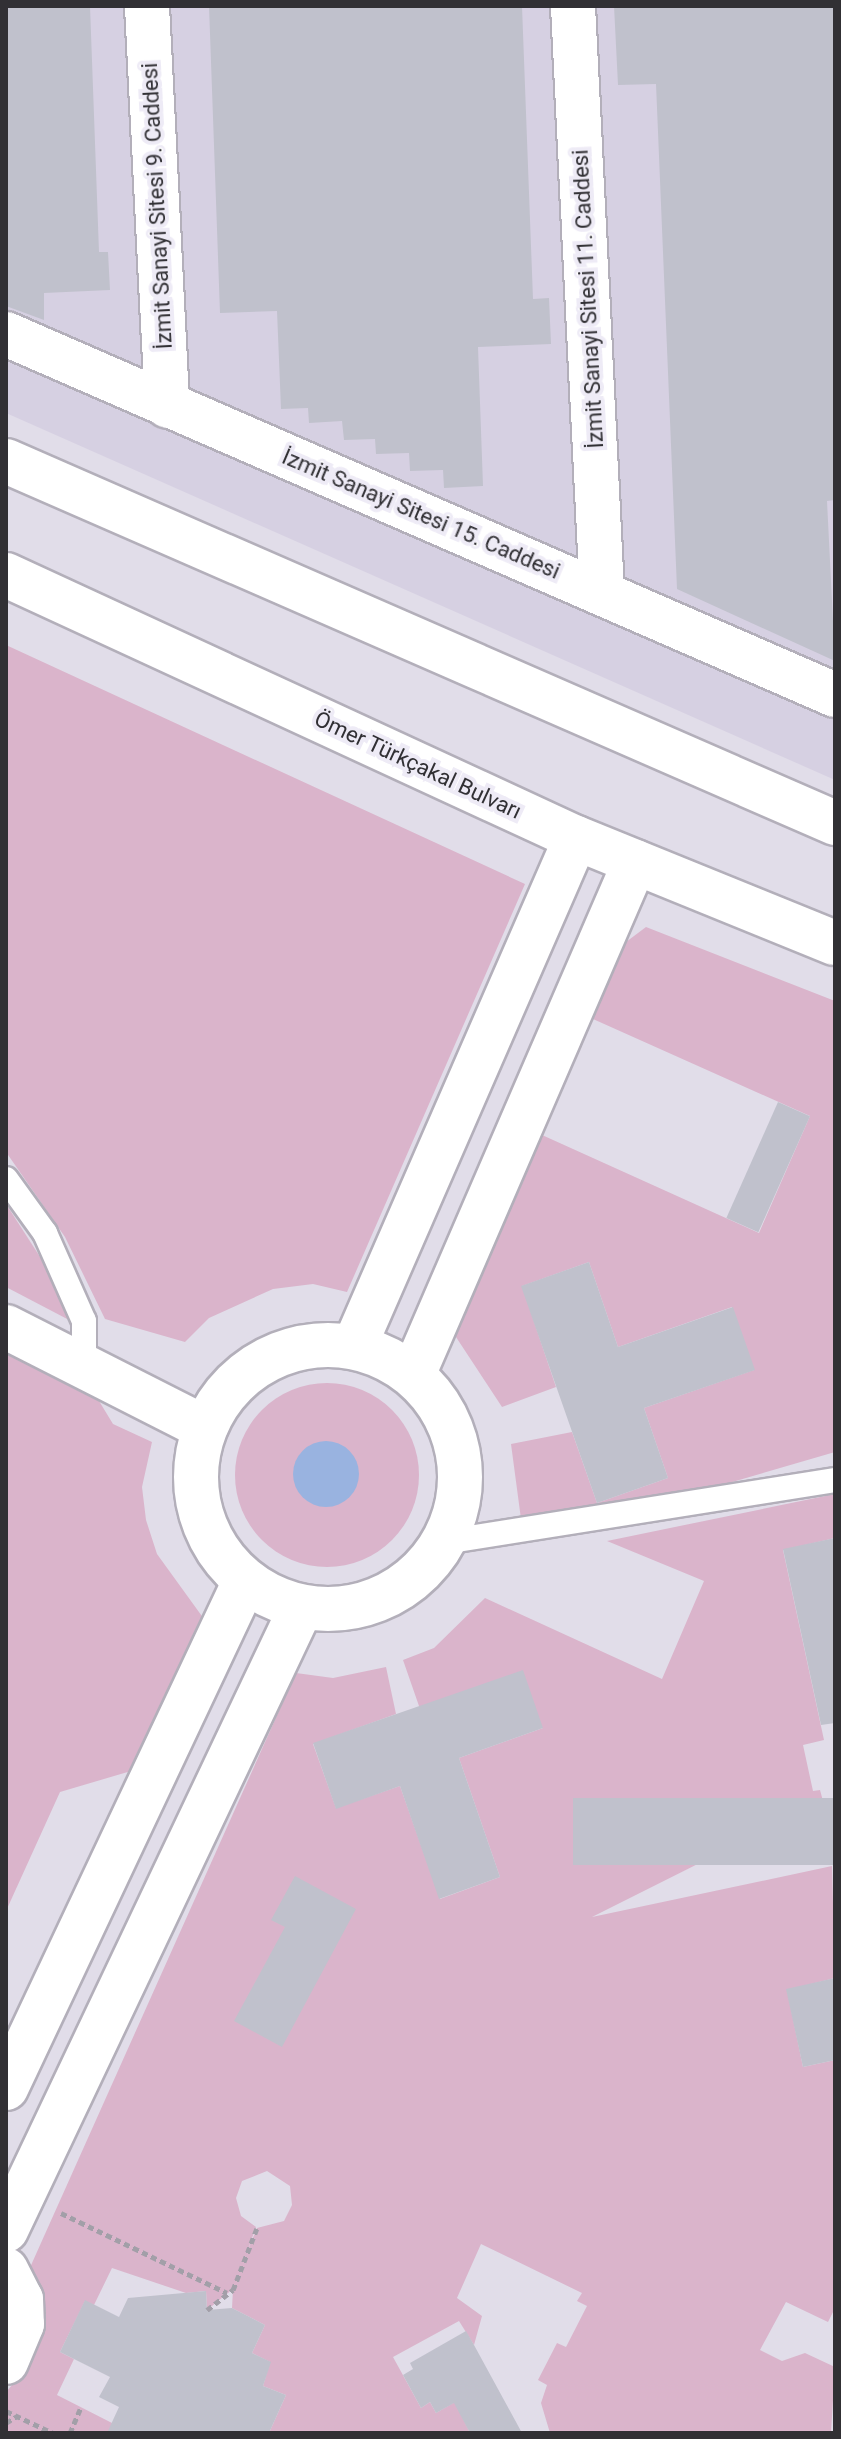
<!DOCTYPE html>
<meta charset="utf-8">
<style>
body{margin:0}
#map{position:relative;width:841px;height:2439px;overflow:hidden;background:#e1dde9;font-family:Roboto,sans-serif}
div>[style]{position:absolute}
.built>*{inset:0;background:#d6d0e2}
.green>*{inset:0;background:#dab4cb}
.round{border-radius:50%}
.water>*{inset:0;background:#99b3e0}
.building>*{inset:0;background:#c0c1cc;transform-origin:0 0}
.path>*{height:5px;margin-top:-2.5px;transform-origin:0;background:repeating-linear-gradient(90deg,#a29fa8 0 6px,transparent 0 10px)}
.roads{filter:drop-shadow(2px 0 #b3afba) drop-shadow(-2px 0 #b3afba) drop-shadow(0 2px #b3afba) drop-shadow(0 -2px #b3afba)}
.service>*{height:24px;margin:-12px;padding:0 12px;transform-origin:12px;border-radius:12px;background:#fff}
.minor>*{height:44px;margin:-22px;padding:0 22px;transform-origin:22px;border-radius:22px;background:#fff}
.minor>.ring{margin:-22px;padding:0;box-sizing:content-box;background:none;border:44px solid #fff;border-radius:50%}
.primary>*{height:44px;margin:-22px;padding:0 22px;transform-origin:22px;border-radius:22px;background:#fff}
span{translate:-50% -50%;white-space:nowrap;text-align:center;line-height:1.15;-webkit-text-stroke:8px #eeebf6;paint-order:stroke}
.street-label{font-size:22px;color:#313034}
.frame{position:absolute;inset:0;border:8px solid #313034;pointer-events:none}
</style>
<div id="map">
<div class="built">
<div style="clip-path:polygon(6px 6px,835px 6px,835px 780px,6px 413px)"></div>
</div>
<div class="green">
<div style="clip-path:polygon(6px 645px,525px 884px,347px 1292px,313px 1284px,273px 1289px,209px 1318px,185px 1342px,105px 1319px,65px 1237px,6px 1152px)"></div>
<div style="clip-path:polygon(646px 927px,835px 1001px,835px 1452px,602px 1520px,521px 1519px,511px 1444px,572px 1432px,597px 1503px,668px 1478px,644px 1408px,754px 1370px,732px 1307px,618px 1347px,589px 1262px,522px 1286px,556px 1387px,502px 1407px,454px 1334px,542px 1135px,759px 1233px,810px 1116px,593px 1019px,622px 945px)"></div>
<div style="clip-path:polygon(6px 1204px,53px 1277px,71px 1321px,6px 1287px)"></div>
<div style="clip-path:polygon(6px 1350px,96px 1396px,113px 1424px,152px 1442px,142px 1487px,146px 1520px,157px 1554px,204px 1619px,131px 1771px,60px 1792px,6px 1911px)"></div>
<div class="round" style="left:235px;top:1383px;width:184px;height:184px"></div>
<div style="clip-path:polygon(evenodd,835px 1494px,835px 1538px,783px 1550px,824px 1740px,803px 1745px,813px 1791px,820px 1790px,823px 1801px,592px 1917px,832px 1866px,835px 1978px,787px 1990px,803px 2067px,835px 2060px,835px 2308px,828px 2322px,786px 2302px,760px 2350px,782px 2361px,805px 2353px,835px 2367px,831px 2433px,550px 2433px,541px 2403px,547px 2385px,538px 2380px,557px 2343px,566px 2347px,587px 2306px,577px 2301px,582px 2293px,481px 2244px,457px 2298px,482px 2316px,474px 2345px,459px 2321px,393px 2357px,421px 2408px,430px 2402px,436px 2413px,455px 2402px,470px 2433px,269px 2433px,286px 2395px,263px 2386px,270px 2362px,252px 2353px,265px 2325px,232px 2308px,233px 2289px,207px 2310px,206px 2291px,186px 2293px,112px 2268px,94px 2305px,85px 2301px,60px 2352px,74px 2359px,57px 2395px,112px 2423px,111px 2433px,6px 2433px,6px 2392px,32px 2362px,37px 2341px,28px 2272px,296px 1673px,333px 1678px,386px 1667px,396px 1714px,313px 1744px,336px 1808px,400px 1786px,440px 1899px,500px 1877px,459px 1758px,543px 1728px,419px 1706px,403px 1660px,434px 1648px,485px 1598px,662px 1679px,704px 1581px,607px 1541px,835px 1494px,267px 2171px,290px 2186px,292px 2205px,284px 2221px,257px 2228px,247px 2252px,256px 2227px,241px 2216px,236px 2198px,242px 2181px,267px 2171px)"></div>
</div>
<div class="water">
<div class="round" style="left:293px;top:1441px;width:66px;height:66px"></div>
</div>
<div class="building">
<div style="clip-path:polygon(6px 6px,90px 6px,99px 252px,108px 252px,110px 290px,44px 293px,44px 320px,6px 306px)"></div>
<div style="clip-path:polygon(209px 6px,522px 6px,533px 299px,549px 298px,551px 344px,478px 347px,483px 486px,444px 488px,443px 470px,410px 471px,409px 453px,376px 454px,375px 439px,344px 440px,342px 421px,309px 423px,308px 408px,281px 409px,277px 311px,220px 313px)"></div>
<div style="clip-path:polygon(614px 6px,835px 6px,835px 500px,827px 501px,835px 661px,677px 589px,656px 84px,618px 85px)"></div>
<div style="left:778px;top:1102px;width:35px;height:127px;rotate:24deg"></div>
<div style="clip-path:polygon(589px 1262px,618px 1347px,733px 1307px,755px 1370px,644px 1408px,668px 1478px,597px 1503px,521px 1286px)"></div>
<div style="clip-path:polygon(835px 1538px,835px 1723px,821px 1725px,783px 1549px)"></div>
<div style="clip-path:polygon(523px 1670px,543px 1728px,459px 1758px,500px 1877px,439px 1899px,400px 1786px,336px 1809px,313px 1743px)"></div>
<div style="left:835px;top:1798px;width:67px;height:262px;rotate:90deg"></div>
<div style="clip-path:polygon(295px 1876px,356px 1909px,282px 2047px,234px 2021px,285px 1927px,271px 1920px)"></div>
<div style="clip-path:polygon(835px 1978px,835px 2060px,803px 2067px,786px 1989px)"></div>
<div style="clip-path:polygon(206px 2291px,207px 2310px,232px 2308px,265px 2325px,252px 2353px,271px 2362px,263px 2386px,286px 2395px,269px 2433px,107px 2433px,119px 2407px,99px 2397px,110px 2377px,60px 2352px,85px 2300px,119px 2317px,128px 2298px)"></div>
<div style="clip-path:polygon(466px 2331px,474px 2345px,522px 2433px,470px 2433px,454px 2403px,436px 2413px,430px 2402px,421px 2408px,403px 2375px,413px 2369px,410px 2363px)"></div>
</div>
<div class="path">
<div style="left:61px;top:2213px;width:184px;rotate:25.7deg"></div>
<div style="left:207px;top:2310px;width:33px;rotate:-38deg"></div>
<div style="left:233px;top:2290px;width:66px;rotate:-68.8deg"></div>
<div style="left:6px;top:2411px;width:52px;rotate:25.1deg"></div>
<div style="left:6px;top:2423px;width:13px;rotate:-32deg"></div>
<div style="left:70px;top:2433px;width:28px;rotate:-67deg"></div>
</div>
<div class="roads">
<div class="service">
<div style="left:6px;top:1179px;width:67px;rotate:54.2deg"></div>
<div style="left:45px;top:1233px;width:96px;rotate:66.1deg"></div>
<div style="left:84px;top:1321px;width:46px;rotate:90deg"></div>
<div style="left:444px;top:1542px;width:396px;rotate:-9deg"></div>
</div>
<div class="minor">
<div style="left:147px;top:6px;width:400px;rotate:87.1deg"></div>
<div style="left:573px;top:6px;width:587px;rotate:87.17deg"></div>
<div style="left:6px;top:334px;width:904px;rotate:23.53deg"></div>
<div style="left:6px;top:1327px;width:223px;rotate:26.9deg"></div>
<div class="ring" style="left:196px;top:1345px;width:220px;height:220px"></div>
<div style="left:354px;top:1347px;width:555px;rotate:-66.44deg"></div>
<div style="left:413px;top:1375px;width:559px;rotate:-66.6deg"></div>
<div style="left:6px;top:2088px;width:561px;rotate:-64.76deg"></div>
<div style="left:6px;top:2230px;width:688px;rotate:-64.63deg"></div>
<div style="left:6px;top:2270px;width:33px;rotate:63deg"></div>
<div style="left:21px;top:2299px;width:25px;rotate:88deg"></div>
<div style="left:22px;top:2324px;width:41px;rotate:112.8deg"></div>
</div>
<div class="primary">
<div style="left:6px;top:461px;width:905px;rotate:23.59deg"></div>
<div style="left:6px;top:575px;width:628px;rotate:24.77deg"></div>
<div style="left:576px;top:838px;width:279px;rotate:22.1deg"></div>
</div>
</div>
<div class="street-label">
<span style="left:157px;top:206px;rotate:-93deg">İzmit Sanayi Sitesi 9. Caddesi</span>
<span style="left:588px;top:299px;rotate:-93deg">İzmit Sanayi Sitesi 11. Caddesi</span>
<span style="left:421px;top:514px;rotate:23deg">İzmit Sanayi Sitesi 15. Caddesi</span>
<span style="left:418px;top:765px;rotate:25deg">Ömer Türkçakal Bulvarı</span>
</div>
<div class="frame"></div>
</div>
